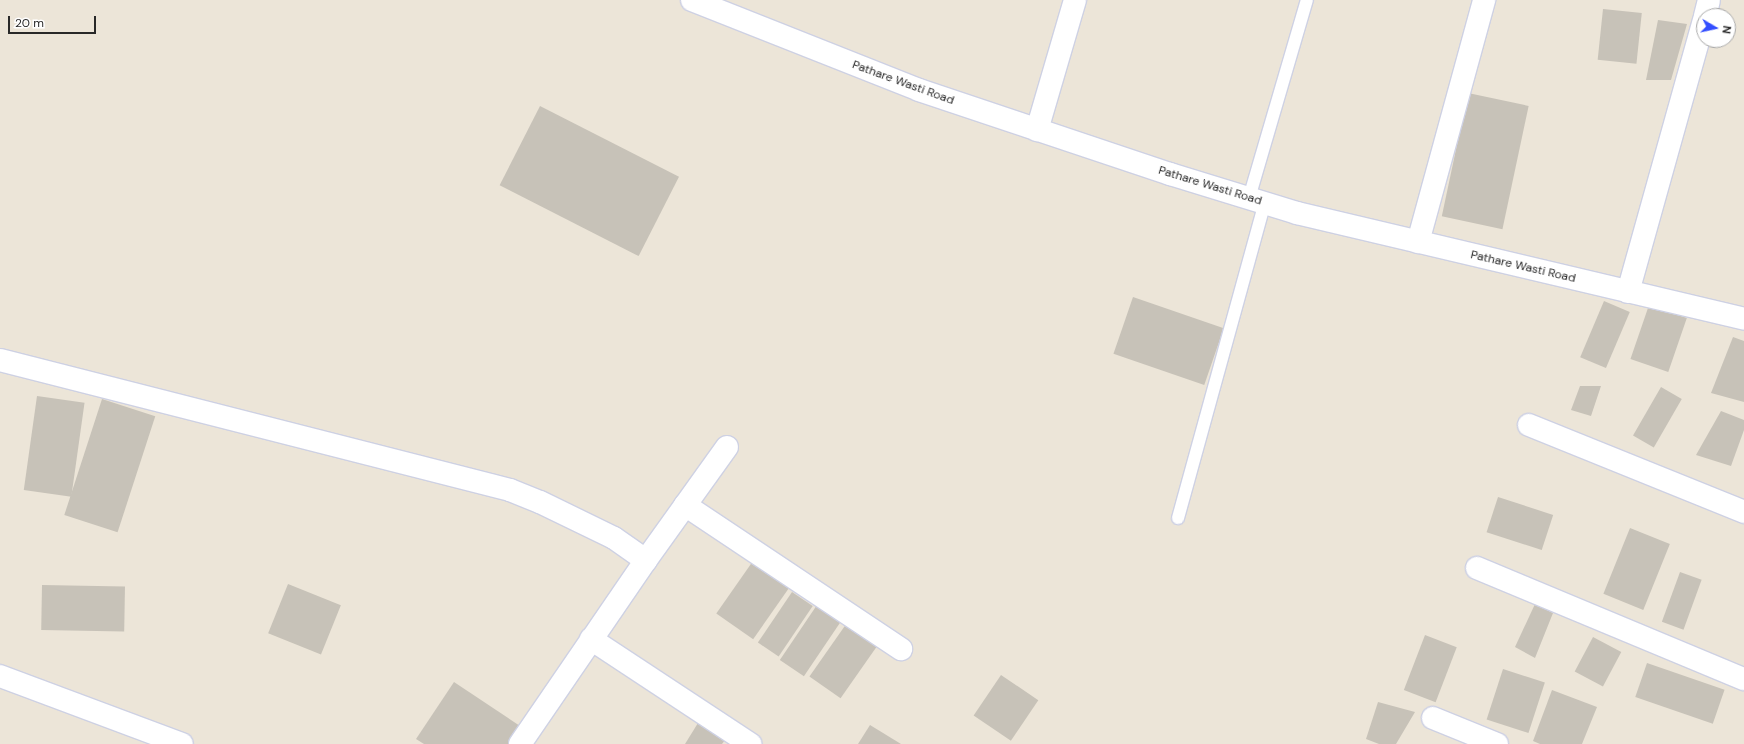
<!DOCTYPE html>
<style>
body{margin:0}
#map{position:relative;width:1744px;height:744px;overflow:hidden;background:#ece5d8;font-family:"DM Sans",sans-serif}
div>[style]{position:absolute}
.building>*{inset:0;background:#c7c2b8;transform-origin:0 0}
.roads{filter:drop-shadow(1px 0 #ced1e3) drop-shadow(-1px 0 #ced1e3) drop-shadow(0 1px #ced1e3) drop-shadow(0 -1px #ced1e3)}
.lane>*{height:12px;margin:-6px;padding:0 6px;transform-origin:6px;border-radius:6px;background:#fff}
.street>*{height:22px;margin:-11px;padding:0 11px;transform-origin:11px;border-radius:11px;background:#fff}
span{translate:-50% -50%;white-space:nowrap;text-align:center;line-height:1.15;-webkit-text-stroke:4px #fff;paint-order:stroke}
.street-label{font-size:12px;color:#282828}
.north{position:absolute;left:1696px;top:8px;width:40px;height:40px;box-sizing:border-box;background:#fff;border:1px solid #a9a9a9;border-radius:50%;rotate:99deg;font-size:11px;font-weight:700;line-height:16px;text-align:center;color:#282828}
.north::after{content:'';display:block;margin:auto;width:14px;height:18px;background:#334eff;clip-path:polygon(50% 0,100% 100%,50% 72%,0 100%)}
.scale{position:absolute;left:8px;top:16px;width:88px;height:18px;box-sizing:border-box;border:2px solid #282828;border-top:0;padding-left:5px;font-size:12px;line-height:14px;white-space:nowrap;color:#282828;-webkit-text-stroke:3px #fff;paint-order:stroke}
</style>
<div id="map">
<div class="building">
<div style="left:1603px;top:9px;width:39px;height:51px;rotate:6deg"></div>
<div style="clip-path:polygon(1658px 20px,1687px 24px,1671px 80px,1646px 80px)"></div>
<div style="left:1468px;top:93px;width:62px;height:126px;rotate:12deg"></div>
<div style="left:540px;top:106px;width:156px;height:89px;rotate:27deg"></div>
<div style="left:1133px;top:297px;width:96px;height:60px;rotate:19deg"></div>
<div style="left:1604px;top:301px;width:28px;height:61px;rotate:23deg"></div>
<div style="left:1649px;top:305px;width:40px;height:57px;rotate:19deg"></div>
<div style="clip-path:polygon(1733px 337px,1744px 341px,1744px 402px,1711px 393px)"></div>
<div style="clip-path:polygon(1580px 386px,1601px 386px,1591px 416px,1571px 410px)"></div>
<div style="left:1661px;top:387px;width:24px;height:56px;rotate:30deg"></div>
<div style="left:37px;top:396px;width:48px;height:95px;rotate:8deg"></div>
<div style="left:102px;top:399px;width:56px;height:122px;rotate:18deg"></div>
<div style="clip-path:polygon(1721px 411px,1744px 420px,1744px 430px,1731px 466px,1696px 455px)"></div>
<div style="left:1498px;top:497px;width:58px;height:37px;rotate:18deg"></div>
<div style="left:1630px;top:528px;width:43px;height:71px;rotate:22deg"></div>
<div style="left:753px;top:561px;width:45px;height:64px;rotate:35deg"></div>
<div style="left:1680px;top:572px;width:23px;height:53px;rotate:20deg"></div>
<div style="left:288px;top:584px;width:57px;height:53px;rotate:22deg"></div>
<div style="left:42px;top:585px;width:83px;height:45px;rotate:1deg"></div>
<div style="left:792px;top:592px;width:25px;height:61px;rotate:34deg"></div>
<div style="left:819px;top:602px;width:29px;height:70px;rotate:34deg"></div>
<div style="clip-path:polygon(1535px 604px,1553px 613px,1535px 658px,1515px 647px)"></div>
<div style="left:849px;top:620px;width:38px;height:69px;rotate:35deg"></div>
<div style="left:1425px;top:635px;width:34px;height:59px;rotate:21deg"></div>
<div style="left:1593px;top:637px;width:32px;height:39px;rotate:28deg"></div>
<div style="left:1647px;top:663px;width:82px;height:36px;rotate:19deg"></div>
<div style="left:1503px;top:669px;width:44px;height:53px;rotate:18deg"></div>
<div style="left:1001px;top:675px;width:45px;height:49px;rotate:34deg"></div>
<div style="clip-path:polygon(454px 682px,523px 728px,512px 744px,424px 744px,416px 739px)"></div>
<div style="clip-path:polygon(1552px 690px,1597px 707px,1582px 744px,1540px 744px,1533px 741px)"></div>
<div style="clip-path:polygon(1378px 702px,1415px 712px,1396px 744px,1379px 744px,1366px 739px)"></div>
<div style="clip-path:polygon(698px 723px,725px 740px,722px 744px,685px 744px)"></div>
<div style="clip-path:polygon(870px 725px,901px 744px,858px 744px)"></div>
</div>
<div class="roads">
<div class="lane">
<div style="left:1249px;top:198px;width:206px;rotate:-73.7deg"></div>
<div style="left:1178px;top:518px;width:327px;rotate:-74.6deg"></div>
</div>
<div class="street">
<div style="left:692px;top:0;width:244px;rotate:21.6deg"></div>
<div style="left:919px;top:90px;width:265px;rotate:18.5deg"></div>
<div style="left:1170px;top:174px;width:133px;rotate:17.1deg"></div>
<div style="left:1297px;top:213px;width:459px;rotate:13.3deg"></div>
<div style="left:1705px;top:16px;width:16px;rotate:-76deg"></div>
<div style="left:1037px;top:130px;width:135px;rotate:-73.7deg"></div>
<div style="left:1418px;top:242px;width:251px;rotate:-74.7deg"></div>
<div style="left:1628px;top:292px;width:283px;rotate:-74.4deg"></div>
<div style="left:0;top:360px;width:526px;rotate:14.3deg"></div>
<div style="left:510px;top:490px;width:32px;rotate:22deg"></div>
<div style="left:540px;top:502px;width:82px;rotate:25.9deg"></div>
<div style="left:614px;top:538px;width:39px;rotate:35deg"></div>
<div style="left:646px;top:560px;width:223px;rotate:124.4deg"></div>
<div style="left:1529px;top:425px;width:232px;rotate:22deg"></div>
<div style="left:685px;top:505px;width:260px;rotate:33.7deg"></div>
<div style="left:646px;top:560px;width:139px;rotate:-54.4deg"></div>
<div style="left:1477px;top:568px;width:289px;rotate:22.6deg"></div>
<div style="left:591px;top:639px;width:191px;rotate:33.4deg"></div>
<div style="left:0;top:676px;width:194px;rotate:20.5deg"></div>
<div style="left:1433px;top:718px;width:69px;rotate:22.1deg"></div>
</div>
</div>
<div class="street-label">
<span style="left:903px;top:83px;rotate:20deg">Pathare Wasti Road</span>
<span style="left:1210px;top:186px;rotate:17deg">Pathare Wasti Road</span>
<span style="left:1523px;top:267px;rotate:13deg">Pathare Wasti Road</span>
</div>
<div class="north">N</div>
<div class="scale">20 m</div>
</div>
